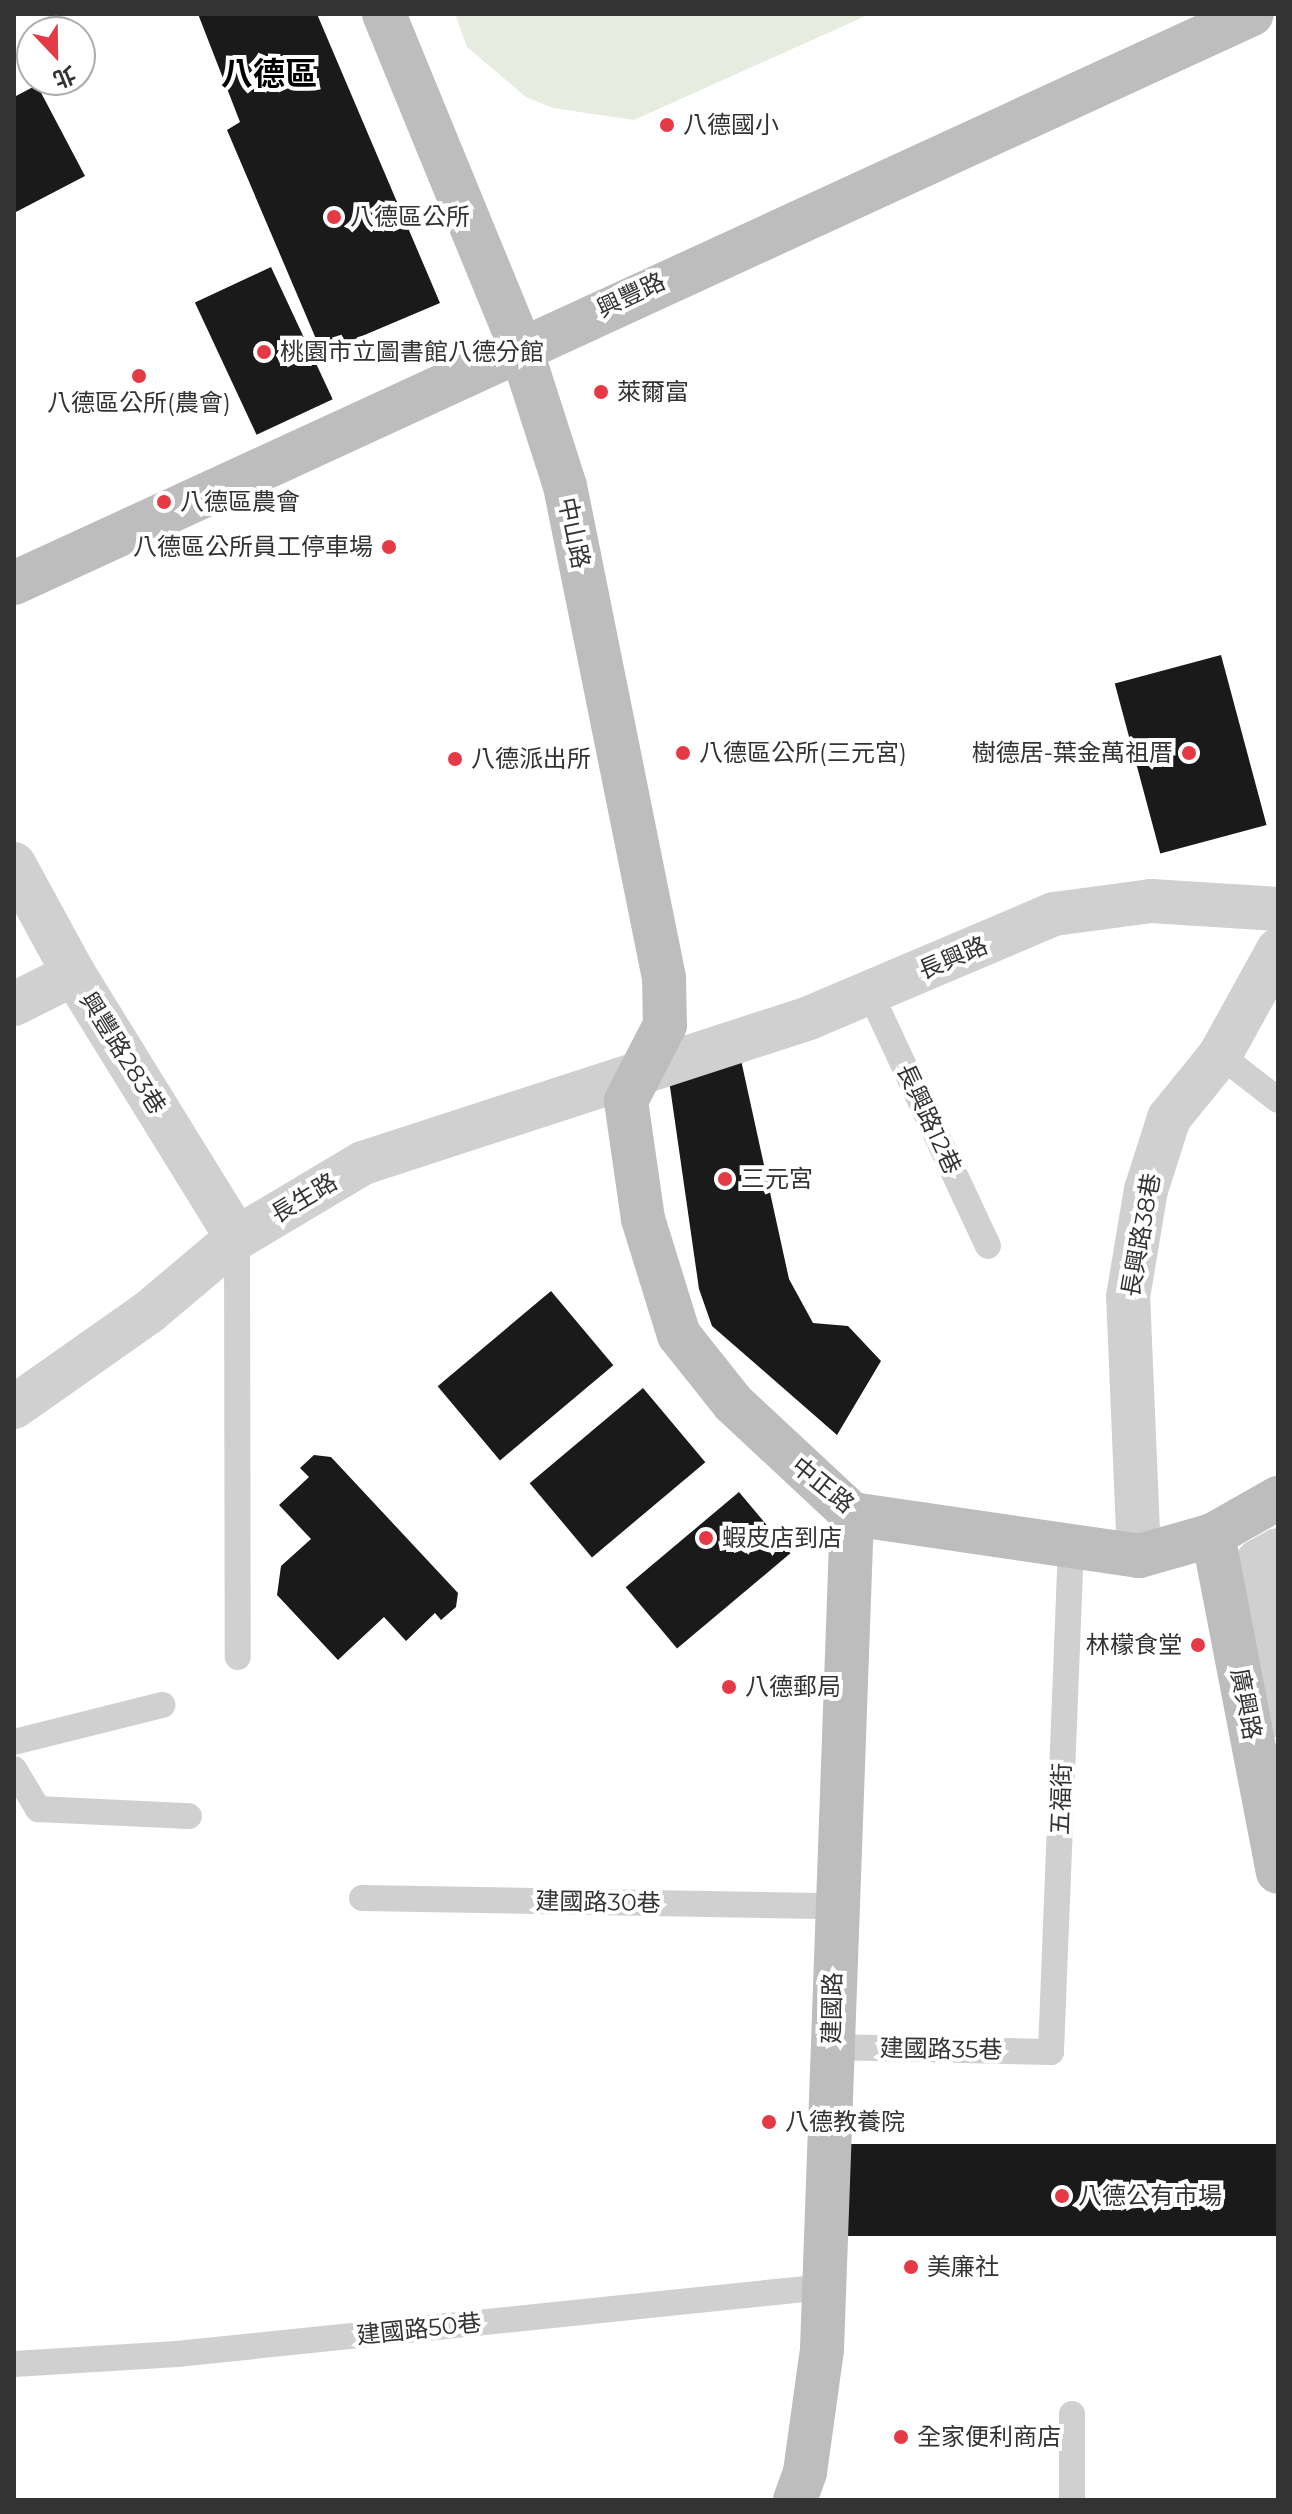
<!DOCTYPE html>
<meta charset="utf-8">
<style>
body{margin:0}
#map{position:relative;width:1292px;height:2514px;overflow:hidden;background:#fff;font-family:Montserrat,"Noto Sans TC",sans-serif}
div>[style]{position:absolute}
.green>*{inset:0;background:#e6ecdf}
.building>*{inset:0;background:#1a1a1a;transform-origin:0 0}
.lane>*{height:26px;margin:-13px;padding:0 13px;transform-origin:13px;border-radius:13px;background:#d0d0d0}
.street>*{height:44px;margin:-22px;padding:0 22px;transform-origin:22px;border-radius:22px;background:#d0d0d0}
.secondary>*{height:44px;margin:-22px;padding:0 22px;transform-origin:22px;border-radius:22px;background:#bdbdbd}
.dots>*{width:22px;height:22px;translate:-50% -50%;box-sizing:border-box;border:4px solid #fff;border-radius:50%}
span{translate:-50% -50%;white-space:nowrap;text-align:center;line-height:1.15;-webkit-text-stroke:8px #fff;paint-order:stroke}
.poi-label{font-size:24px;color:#333}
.left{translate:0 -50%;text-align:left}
.right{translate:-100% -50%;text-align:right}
.street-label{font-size:24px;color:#333}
.district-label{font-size:32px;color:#000;font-weight:700}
.frame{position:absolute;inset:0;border:16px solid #333;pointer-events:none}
.north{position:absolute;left:16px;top:16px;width:80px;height:80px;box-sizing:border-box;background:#fff;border:2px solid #adadad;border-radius:50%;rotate:158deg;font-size:22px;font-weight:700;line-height:32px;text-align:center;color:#333}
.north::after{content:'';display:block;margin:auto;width:28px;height:36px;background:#e63946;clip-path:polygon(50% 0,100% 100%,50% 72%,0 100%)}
</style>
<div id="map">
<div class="green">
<div style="clip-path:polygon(455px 14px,870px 14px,634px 120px,553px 108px,526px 97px,467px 47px)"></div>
</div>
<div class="building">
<div style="clip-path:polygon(198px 14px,317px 14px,440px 303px,322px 353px,227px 130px,240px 122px)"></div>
<div style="clip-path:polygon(37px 85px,85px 176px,14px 213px,14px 97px)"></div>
<div style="left:271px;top:267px;width:146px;height:84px;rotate:65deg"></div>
<div style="left:1221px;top:655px;width:176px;height:110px;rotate:75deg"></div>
<div style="clip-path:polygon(741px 1060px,789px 1279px,813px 1323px,848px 1326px,881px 1361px,837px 1435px,712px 1326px,699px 1289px,669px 1080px)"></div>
<div style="left:551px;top:1291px;width:97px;height:148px;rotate:50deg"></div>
<div style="left:643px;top:1388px;width:97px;height:148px;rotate:50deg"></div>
<div style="clip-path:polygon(314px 1455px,331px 1457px,458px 1593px,456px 1607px,441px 1620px,435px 1613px,406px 1641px,384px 1617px,338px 1660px,277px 1595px,281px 1566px,311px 1539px,279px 1505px,309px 1477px,300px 1468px)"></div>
<div style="left:739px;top:1492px;width:80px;height:148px;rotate:50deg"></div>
<div style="left:1278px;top:2144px;width:92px;height:432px;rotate:90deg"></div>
</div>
<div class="lane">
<div style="left:870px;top:993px;width:279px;rotate:65deg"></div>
<div style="left:1220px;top:1055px;width:73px;rotate:37.8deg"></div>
<div style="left:237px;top:1238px;width:419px;rotate:89.9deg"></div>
<div style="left:14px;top:1742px;width:153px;rotate:-14deg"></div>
<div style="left:14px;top:1769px;width:47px;rotate:59deg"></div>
<div style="left:38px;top:1809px;width:151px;rotate:2.7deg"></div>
<div style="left:362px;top:1898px;width:472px;rotate:1deg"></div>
<div style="left:831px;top:2047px;width:220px;rotate:1.3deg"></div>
<div style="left:1051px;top:2052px;width:506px;rotate:-87.74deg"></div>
<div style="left:14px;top:2364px;width:163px;rotate:-3.5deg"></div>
<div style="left:177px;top:2354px;width:650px;rotate:-5.91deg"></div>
<div style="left:1072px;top:2500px;width:86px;rotate:-90deg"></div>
</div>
<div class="street">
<div style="left:14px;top:864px;width:125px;rotate:61.4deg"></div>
<div style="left:74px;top:974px;width:310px;rotate:58.3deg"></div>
<div style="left:14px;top:1004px;width:67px;rotate:-26.6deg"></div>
<div style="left:14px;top:1407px;width:165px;rotate:-35.1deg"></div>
<div style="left:149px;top:1312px;width:115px;rotate:-40.1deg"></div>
<div style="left:237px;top:1238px;width:147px;rotate:-30.8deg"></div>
<div style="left:363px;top:1163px;width:469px;rotate:-18deg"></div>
<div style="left:809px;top:1018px;width:266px;rotate:-23deg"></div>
<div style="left:1054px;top:914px;width:98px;rotate:-7.6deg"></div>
<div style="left:1151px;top:901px;width:127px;rotate:3.6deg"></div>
<div style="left:1278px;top:1550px;width:23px;rotate:151deg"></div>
<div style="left:1258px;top:1561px;width:56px;rotate:93.1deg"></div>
<div style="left:1255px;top:1617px;width:101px;rotate:76.8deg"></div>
<div style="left:1139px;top:1556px;width:259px;rotate:-92.4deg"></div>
<div style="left:1128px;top:1297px;width:109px;rotate:-80.5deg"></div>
<div style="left:1146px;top:1190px;width:76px;rotate:-72.3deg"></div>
<div style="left:1169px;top:1118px;width:81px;rotate:-51deg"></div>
<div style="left:1220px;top:1055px;width:120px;rotate:-61.1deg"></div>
</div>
<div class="secondary">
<div style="left:384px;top:14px;width:359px;rotate:67.7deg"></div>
<div style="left:520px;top:346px;width:147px;rotate:72.2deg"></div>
<div style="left:565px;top:486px;width:502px;rotate:78.62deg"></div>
<div style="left:664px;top:978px;width:47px;rotate:88.8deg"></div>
<div style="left:665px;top:1025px;width:85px;rotate:117.2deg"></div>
<div style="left:626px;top:1101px;width:119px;rotate:81.8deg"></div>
<div style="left:643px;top:1219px;width:121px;rotate:72.8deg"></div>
<div style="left:679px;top:1335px;width:87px;rotate:51.5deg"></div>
<div style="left:733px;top:1403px;width:163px;rotate:43deg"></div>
<div style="left:852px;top:1514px;width:290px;rotate:8.3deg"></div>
<div style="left:1139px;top:1556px;width:77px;rotate:-15.8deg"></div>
<div style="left:1213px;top:1535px;width:75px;rotate:-29.6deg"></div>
<div style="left:14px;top:583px;width:1362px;rotate:-24.68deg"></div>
<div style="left:1213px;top:1535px;width:343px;rotate:79.1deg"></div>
<div style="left:795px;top:2500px;width:30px;rotate:-70deg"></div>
<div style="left:805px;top:2472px;width:124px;rotate:-82.1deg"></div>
<div style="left:822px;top:2349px;width:836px;rotate:-87.94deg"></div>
</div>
<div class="dots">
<div style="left:667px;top:125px;background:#e63946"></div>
<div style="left:334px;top:217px;background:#e63946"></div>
<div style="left:264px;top:352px;background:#e63946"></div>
<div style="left:139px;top:376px;background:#e63946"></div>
<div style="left:601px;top:392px;background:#e63946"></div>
<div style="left:164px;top:502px;background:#e63946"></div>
<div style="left:389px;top:547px;background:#e63946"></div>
<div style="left:683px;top:753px;background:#e63946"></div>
<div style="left:1189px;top:753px;background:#e63946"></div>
<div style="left:455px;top:759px;background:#e63946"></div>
<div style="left:725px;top:1179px;background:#e63946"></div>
<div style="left:706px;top:1538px;background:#e63946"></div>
<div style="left:1198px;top:1645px;background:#e63946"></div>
<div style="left:729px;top:1687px;background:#e63946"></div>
<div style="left:769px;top:2122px;background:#e63946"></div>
<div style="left:1062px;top:2196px;background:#e63946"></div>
<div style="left:911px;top:2267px;background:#e63946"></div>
<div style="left:901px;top:2437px;background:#e63946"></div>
</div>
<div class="poi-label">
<span class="left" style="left:683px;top:125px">八德國小</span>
<span class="left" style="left:350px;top:217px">八德區公所</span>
<span class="left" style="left:280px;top:352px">桃園市立圖書館八德分館</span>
<span class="left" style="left:617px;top:392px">萊爾富</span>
<span style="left:139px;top:403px">八德區公所(農會)</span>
<span class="left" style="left:180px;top:502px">八德區農會</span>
<span class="right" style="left:373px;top:547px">八德區公所員工停車場</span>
<span class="left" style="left:699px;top:753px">八德區公所(三元宮)</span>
<span class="right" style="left:1173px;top:753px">樹德居-葉金萬祖厝</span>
<span class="left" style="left:471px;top:759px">八德派出所</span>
<span class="left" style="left:741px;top:1179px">三元宮</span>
<span class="left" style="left:722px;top:1538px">蝦皮店到店</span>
<span class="right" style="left:1182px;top:1645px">林檬食堂</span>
<span class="left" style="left:745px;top:1687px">八德郵局</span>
<span class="left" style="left:785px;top:2122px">八德教養院</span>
<span class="left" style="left:1078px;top:2196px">八德公有市場</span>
<span class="left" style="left:927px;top:2267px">美廉社</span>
<span class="left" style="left:917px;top:2437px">全家便利商店</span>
</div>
<div class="street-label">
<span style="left:631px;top:295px;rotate:-25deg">興豐路</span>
<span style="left:574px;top:533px;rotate:78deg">中山路</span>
<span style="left:953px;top:958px;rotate:-23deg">長興路</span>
<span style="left:123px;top:1053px;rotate:58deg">興豐路283巷</span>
<span style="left:929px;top:1119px;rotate:65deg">長興路12巷</span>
<span style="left:304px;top:1198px;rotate:-31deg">長生路</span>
<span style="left:1141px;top:1235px;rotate:-80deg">長興路38巷</span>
<span style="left:823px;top:1485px;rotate:39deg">中正路</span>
<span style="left:1246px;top:1704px;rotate:79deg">廣興路</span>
<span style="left:1061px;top:1799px;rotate:-88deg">五福街</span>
<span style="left:598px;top:1902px;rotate:1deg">建國路30巷</span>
<span style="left:832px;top:2008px;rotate:-89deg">建國路</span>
<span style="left:941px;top:2049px;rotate:1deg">建國路35巷</span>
<span style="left:419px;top:2329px;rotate:-6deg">建國路50巷</span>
</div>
<div class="district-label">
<span style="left:269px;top:74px">八德區</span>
</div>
<div class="frame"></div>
<div class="north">北</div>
</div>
